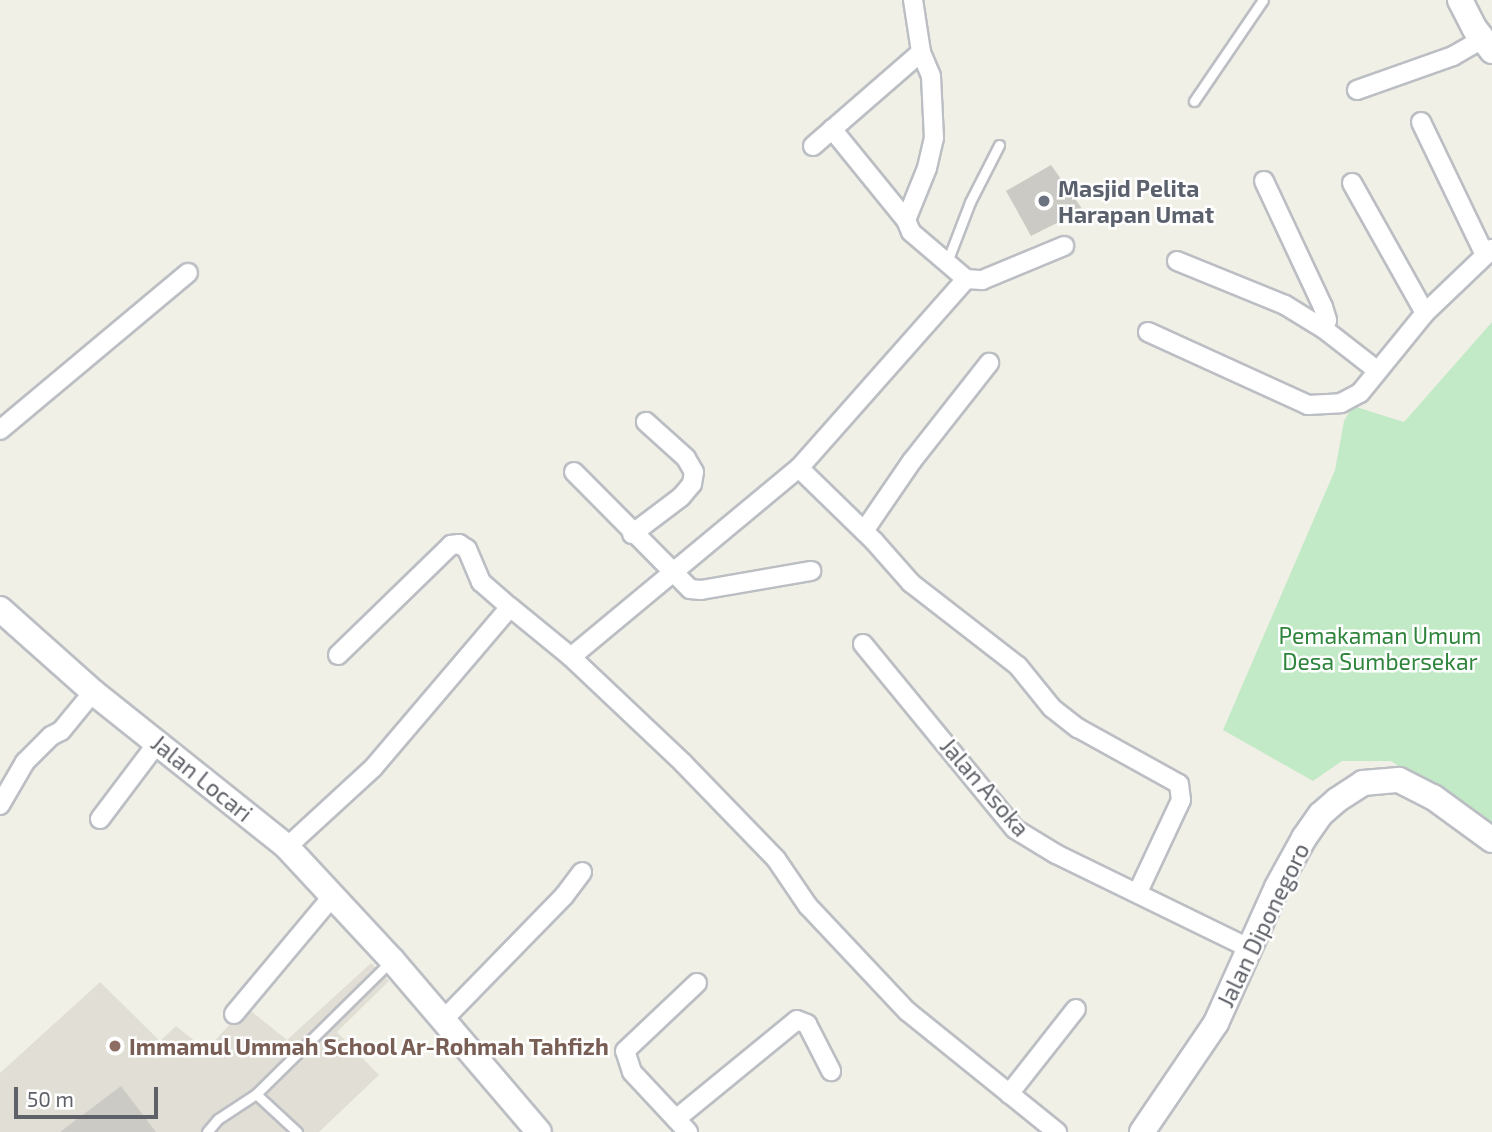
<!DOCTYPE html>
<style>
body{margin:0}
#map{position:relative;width:1492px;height:1132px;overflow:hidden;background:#f1f0e7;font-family:"Exo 2",sans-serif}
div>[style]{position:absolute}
.education>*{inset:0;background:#e1dfd5}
.green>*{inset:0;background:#c2eac6}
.building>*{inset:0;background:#cccac4}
.roads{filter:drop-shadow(2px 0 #bbbec3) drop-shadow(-2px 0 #bbbec3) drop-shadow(0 2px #bbbec3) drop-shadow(0 -2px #bbbec3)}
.lane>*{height:9px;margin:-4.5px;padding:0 4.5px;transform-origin:4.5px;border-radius:4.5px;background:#fff}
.street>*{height:18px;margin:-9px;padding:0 9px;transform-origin:9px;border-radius:9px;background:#fff}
.secondary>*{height:24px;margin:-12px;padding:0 12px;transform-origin:12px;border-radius:12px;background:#fff}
.dots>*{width:19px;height:19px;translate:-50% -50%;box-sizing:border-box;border:4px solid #fff;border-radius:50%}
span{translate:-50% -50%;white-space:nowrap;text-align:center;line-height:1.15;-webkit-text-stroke:5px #fff;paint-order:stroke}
.worship-label{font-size:23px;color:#5b616d;font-weight:700}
.left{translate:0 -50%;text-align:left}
.park-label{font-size:23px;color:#30853c}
.street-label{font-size:23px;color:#5e6168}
.education-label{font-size:23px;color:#785e54;font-weight:700}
.scale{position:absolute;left:14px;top:1087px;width:144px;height:32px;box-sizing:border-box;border:4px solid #5e6168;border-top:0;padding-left:9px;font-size:21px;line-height:24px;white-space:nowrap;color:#5e6168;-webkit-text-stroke:5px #fff;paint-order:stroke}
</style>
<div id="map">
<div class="education">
<div style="clip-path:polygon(371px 963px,389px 981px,337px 1032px,379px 1075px,319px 1132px,0 1132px,0 1073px,100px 982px,160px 1041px,176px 1026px,206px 1050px,246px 1007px,287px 1040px)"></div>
</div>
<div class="green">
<div style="clip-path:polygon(1492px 322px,1492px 829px,1391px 761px,1342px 761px,1313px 781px,1223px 730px,1335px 470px,1344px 421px,1353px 406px,1404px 422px)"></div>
</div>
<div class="building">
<div style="clip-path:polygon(1051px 165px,1083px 210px,1031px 236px,1006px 191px)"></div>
<div style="clip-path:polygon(121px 1086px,156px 1132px,60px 1132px)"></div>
</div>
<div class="roads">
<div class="lane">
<div style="left:1194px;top:101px;width:122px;rotate:-55.7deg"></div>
<div style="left:947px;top:262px;width:64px;rotate:-69deg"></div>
<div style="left:970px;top:202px;width:64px;rotate:-63deg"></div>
<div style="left:256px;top:1094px;width:56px;rotate:42.8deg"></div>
<div style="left:207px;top:1132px;width:17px;rotate:-50deg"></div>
<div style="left:218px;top:1119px;width:45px;rotate:-33.3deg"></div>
<div style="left:256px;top:1094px;width:190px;rotate:-44.6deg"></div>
</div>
<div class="street">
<div style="left:1357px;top:90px;width:102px;rotate:-19.5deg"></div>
<div style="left:1453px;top:56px;width:34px;rotate:-30deg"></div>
<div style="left:1421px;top:122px;width:148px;rotate:64.3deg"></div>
<div style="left:832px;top:129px;width:117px;rotate:50.9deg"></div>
<div style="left:906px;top:220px;width:13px;rotate:67deg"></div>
<div style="left:911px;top:232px;width:72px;rotate:40.5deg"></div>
<div style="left:813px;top:146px;width:143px;rotate:-41deg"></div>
<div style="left:1264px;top:181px;width:139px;rotate:64.9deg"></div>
<div style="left:1323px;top:307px;width:14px;rotate:73deg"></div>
<div style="left:1327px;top:320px;width:9px;rotate:108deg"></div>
<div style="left:1352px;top:183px;width:149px;rotate:60.7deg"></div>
<div style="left:906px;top:220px;width:56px;rotate:-68deg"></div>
<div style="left:927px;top:168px;width:31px;rotate:-77deg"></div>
<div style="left:934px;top:138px;width:62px;rotate:-92.8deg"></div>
<div style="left:931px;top:76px;width:26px;rotate:-113deg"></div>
<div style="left:921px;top:52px;width:53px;rotate:-98.7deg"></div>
<div style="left:1177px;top:261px;width:117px;rotate:22.2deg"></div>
<div style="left:1285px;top:305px;width:46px;rotate:31.6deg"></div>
<div style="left:1324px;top:329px;width:68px;rotate:37.9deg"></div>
<div style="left:1148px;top:332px;width:176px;rotate:24.5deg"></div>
<div style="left:1308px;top:405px;width:33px;rotate:-3deg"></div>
<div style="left:1341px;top:403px;width:21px;rotate:-28deg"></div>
<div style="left:1360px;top:393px;width:103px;rotate:-50.9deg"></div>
<div style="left:1425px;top:313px;width:93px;rotate:-43.7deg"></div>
<div style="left:0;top:430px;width:245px;rotate:-39.9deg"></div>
<div style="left:799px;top:468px;width:105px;rotate:44.2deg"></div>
<div style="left:874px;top:541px;width:56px;rotate:48.6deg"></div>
<div style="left:911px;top:583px;width:135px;rotate:37.8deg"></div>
<div style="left:1018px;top:666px;width:54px;rotate:51deg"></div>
<div style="left:1052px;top:708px;width:33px;rotate:38deg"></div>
<div style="left:1078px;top:728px;width:115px;rotate:29deg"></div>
<div style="left:1179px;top:784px;width:16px;rotate:83deg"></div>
<div style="left:1181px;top:800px;width:102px;rotate:115.1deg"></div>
<div style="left:574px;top:472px;width:165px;rotate:45.2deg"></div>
<div style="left:690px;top:589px;width:11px;rotate:5deg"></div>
<div style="left:701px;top:590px;width:112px;rotate:-9.8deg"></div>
<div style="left:864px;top:531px;width:85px;rotate:-55.6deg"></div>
<div style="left:912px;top:461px;width:125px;rotate:-51.8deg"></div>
<div style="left:632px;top:534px;width:61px;rotate:-37.1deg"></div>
<div style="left:681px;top:497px;width:17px;rotate:-50deg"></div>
<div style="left:692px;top:484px;width:12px;rotate:-81deg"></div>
<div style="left:694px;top:472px;width:16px;rotate:-120deg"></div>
<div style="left:686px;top:458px;width:54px;rotate:-138deg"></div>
<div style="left:863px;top:644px;width:239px;rotate:50.6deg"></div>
<div style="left:1015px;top:829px;width:48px;rotate:31.4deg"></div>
<div style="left:1056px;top:854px;width:215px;rotate:26deg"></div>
<div style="left:338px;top:655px;width:158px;rotate:-44.2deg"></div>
<div style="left:451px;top:545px;width:8px;rotate:-7deg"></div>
<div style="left:459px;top:544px;width:9px;rotate:32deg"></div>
<div style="left:467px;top:549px;width:36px;rotate:67deg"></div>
<div style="left:481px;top:582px;width:38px;rotate:41deg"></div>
<div style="left:571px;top:657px;width:296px;rotate:-39.7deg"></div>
<div style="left:799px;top:468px;width:252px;rotate:-48.5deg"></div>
<div style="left:966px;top:279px;width:16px;rotate:4deg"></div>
<div style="left:982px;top:280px;width:89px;rotate:-22.5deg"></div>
<div style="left:0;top:805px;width:50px;rotate:-59.8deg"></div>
<div style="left:25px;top:762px;width:37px;rotate:-45deg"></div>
<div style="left:51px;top:736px;width:11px;rotate:-27deg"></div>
<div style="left:61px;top:731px;width:50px;rotate:-50.6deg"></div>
<div style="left:100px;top:819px;width:96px;rotate:-53deg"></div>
<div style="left:287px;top:847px;width:117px;rotate:-42.6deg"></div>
<div style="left:373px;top:768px;width:211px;rotate:-49.6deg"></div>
<div style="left:510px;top:607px;width:79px;rotate:39.3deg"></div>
<div style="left:571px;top:657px;width:154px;rotate:43.4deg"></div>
<div style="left:683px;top:763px;width:134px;rotate:45.9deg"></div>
<div style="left:776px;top:859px;width:57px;rotate:55.8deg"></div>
<div style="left:808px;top:906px;width:144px;rotate:46.7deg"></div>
<div style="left:907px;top:1011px;width:193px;rotate:38.9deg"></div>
<div style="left:234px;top:1014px;width:153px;rotate:-50.1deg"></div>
<div style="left:444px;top:1019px;width:172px;rotate:-45.7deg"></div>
<div style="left:564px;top:896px;width:30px;rotate:-53deg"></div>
<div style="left:1009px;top:1094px;width:108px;rotate:-51.8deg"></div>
<div style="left:676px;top:1119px;width:156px;rotate:-39.3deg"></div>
<div style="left:797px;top:1020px;width:11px;rotate:22deg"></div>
<div style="left:807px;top:1024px;width:53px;rotate:62.9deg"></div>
<div style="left:688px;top:1132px;width:82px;rotate:-133deg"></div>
<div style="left:632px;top:1072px;width:22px;rotate:-108deg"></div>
<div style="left:625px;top:1051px;width:99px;rotate:-43.4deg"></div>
</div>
<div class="secondary">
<div style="left:1460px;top:0;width:33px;rotate:63deg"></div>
<div style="left:1475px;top:29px;width:28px;rotate:52deg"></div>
<div style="left:0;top:609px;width:125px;rotate:41.7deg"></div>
<div style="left:93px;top:692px;width:248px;rotate:38.6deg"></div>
<div style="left:287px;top:847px;width:154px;rotate:47.1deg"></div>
<div style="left:392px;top:960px;width:226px;rotate:49.5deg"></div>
<div style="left:1142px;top:1132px;width:132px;rotate:-55.8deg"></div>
<div style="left:1216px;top:1023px;width:149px;rotate:-65.8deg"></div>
<div style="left:1277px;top:887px;width:56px;rotate:-61.1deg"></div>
<div style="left:1304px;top:838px;width:29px;rotate:-55deg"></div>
<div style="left:1321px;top:814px;width:21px;rotate:-41deg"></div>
<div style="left:1337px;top:800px;width:31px;rotate:-33deg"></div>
<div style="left:1363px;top:783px;width:36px;rotate:-5deg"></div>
<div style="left:1399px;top:780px;width:38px;rotate:27deg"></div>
<div style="left:1433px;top:797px;width:73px;rotate:36.1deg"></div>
</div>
</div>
<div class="dots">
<div style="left:1044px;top:201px;background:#6b7280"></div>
<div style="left:115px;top:1046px;background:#8d6e63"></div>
</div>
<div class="worship-label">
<span class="left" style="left:1058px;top:201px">Masjid Pelita<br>Harapan Umat</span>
</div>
<div class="park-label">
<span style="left:1380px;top:648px">Pemakaman Umum<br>Desa Sumbersekar</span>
</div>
<div class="street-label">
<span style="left:202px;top:778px;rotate:39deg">Jalan Locari</span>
<span style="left:985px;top:787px;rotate:49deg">Jalan Asoka</span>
<span style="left:1263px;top:925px;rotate:-64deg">Jalan Diponegoro</span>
</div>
<div class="education-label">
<span class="left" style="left:129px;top:1046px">Immamul Ummah School Ar-Rohmah Tahfizh</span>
</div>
<div class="scale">50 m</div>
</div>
